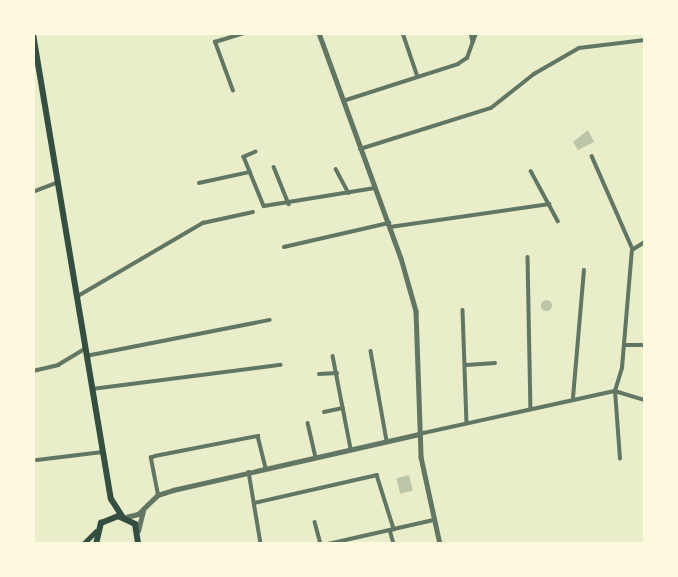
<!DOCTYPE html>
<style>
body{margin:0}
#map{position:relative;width:678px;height:577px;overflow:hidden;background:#e9edc9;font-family:Ubuntu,sans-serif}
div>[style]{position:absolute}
.building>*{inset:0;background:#bcc5a7;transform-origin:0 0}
.round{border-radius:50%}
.minor>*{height:3.5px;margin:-1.75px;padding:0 1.75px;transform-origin:1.75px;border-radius:1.75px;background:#617663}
.tertiary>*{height:4.5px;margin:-2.25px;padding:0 2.25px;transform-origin:2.25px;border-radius:2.25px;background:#617663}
.secondary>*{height:5px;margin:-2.5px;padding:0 2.5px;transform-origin:2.5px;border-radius:2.5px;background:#344e41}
.primary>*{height:6px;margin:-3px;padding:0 3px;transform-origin:3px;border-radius:3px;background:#344e41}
span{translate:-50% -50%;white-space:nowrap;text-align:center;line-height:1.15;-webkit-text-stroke:5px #fefae0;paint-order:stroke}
.frame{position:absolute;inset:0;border:35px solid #fefae0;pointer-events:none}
</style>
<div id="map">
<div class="building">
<div style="clip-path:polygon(588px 130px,594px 142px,578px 150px,573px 142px)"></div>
<div class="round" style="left:540.5px;top:299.5px;width:11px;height:11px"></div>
<div style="left:409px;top:475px;width:16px;height:13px;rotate:76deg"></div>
</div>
<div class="minor">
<div style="left:403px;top:33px;width:46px;rotate:71.2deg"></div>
<div style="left:471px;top:33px;width:9px;rotate:77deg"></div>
<div style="left:233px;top:91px;width:52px;rotate:-110.2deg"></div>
<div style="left:215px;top:42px;width:30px;rotate:-17deg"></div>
<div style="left:343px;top:101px;width:121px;rotate:-17.8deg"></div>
<div style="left:458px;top:64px;width:11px;rotate:-34deg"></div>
<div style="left:467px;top:58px;width:27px;rotate:-70deg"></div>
<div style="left:360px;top:149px;width:137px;rotate:-17.4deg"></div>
<div style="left:491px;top:108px;width:55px;rotate:-38.3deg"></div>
<div style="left:534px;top:74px;width:52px;rotate:-30deg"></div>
<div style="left:579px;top:48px;width:66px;rotate:-6.9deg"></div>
<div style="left:256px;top:152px;width:13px;rotate:157deg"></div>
<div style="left:244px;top:157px;width:53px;rotate:67.8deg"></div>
<div style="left:264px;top:206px;width:112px;rotate:-9.2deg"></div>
<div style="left:592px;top:156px;width:99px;rotate:66.3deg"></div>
<div style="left:274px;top:167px;width:40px;rotate:68deg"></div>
<div style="left:336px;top:169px;width:27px;rotate:62deg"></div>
<div style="left:531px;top:171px;width:57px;rotate:61.6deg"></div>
<div style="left:199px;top:183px;width:52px;rotate:-12.2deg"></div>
<div style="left:33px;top:192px;width:26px;rotate:-21deg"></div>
<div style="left:390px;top:227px;width:161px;rotate:-8.2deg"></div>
<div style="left:284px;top:247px;width:108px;rotate:-12.9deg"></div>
<div style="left:528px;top:257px;width:150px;rotate:88.9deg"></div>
<div style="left:78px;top:296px;width:145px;rotate:-30.3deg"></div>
<div style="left:203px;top:223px;width:51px;rotate:-12.4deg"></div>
<div style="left:463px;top:310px;width:112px;rotate:88deg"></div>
<div style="left:624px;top:345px;width:21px"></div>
<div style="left:371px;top:351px;width:91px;rotate:79.9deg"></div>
<div style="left:86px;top:356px;width:187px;rotate:-11.1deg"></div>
<div style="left:333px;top:356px;width:95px;rotate:79deg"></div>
<div style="left:466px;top:365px;width:29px;rotate:-4deg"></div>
<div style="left:33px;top:371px;width:26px;rotate:-13deg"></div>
<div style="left:58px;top:365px;width:31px;rotate:-31deg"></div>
<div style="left:319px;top:374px;width:18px;rotate:-3deg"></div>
<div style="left:92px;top:389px;width:190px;rotate:-7.3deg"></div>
<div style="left:573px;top:398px;width:128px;rotate:-85.1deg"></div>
<div style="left:324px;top:412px;width:19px;rotate:-12deg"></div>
<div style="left:308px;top:423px;width:35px;rotate:77deg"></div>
<div style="left:419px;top:434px;width:201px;rotate:-12.4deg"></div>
<div style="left:615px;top:391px;width:31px;rotate:17deg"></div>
<div style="left:620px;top:459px;width:68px;rotate:-94.2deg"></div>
<div style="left:615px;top:391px;width:24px;rotate:-73deg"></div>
<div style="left:622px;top:368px;width:118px;rotate:-85.2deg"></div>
<div style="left:632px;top:250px;width:15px;rotate:-32deg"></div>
<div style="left:37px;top:460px;width:66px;rotate:-6.9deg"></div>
<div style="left:249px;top:472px;width:73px;rotate:80.5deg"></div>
<div style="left:158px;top:495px;width:38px;rotate:-101deg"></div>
<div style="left:151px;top:458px;width:4px;rotate:-27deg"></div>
<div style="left:155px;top:456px;width:105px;rotate:-11deg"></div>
<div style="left:258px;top:436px;width:33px;rotate:76deg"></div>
<div style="left:254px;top:503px;width:126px;rotate:-12.8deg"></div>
<div style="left:377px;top:475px;width:57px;rotate:72.5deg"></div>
<div style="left:315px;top:522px;width:23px;rotate:75deg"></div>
<div style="left:390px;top:530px;width:15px;rotate:74deg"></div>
<div style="left:328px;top:544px;width:109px;rotate:-12.8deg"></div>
</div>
<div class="tertiary">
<div style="left:319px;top:33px;width:239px;rotate:70deg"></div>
<div style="left:401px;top:258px;width:55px;rotate:74.2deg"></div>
<div style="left:416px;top:311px;width:146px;rotate:88deg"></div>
<div style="left:421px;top:457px;width:89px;rotate:77.7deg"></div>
<div style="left:126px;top:517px;width:12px;rotate:-14deg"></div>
<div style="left:138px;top:514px;width:28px;rotate:-44deg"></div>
<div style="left:158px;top:495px;width:16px;rotate:-18deg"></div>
<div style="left:173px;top:490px;width:252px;rotate:-12.8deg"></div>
<div style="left:138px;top:531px;width:21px;rotate:-76deg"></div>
</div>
<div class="secondary">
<div style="left:83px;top:544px;width:18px;rotate:-45deg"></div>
</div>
<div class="primary">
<div style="left:33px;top:34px;width:471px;rotate:80.5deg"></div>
<div style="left:111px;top:499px;width:20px;rotate:57deg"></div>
<div style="left:96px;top:544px;width:22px;rotate:-77deg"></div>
<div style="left:101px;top:523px;width:18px;rotate:-22deg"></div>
<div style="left:118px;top:516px;width:19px;rotate:25deg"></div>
<div style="left:135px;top:524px;width:20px;rotate:81deg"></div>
</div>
<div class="frame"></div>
</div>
